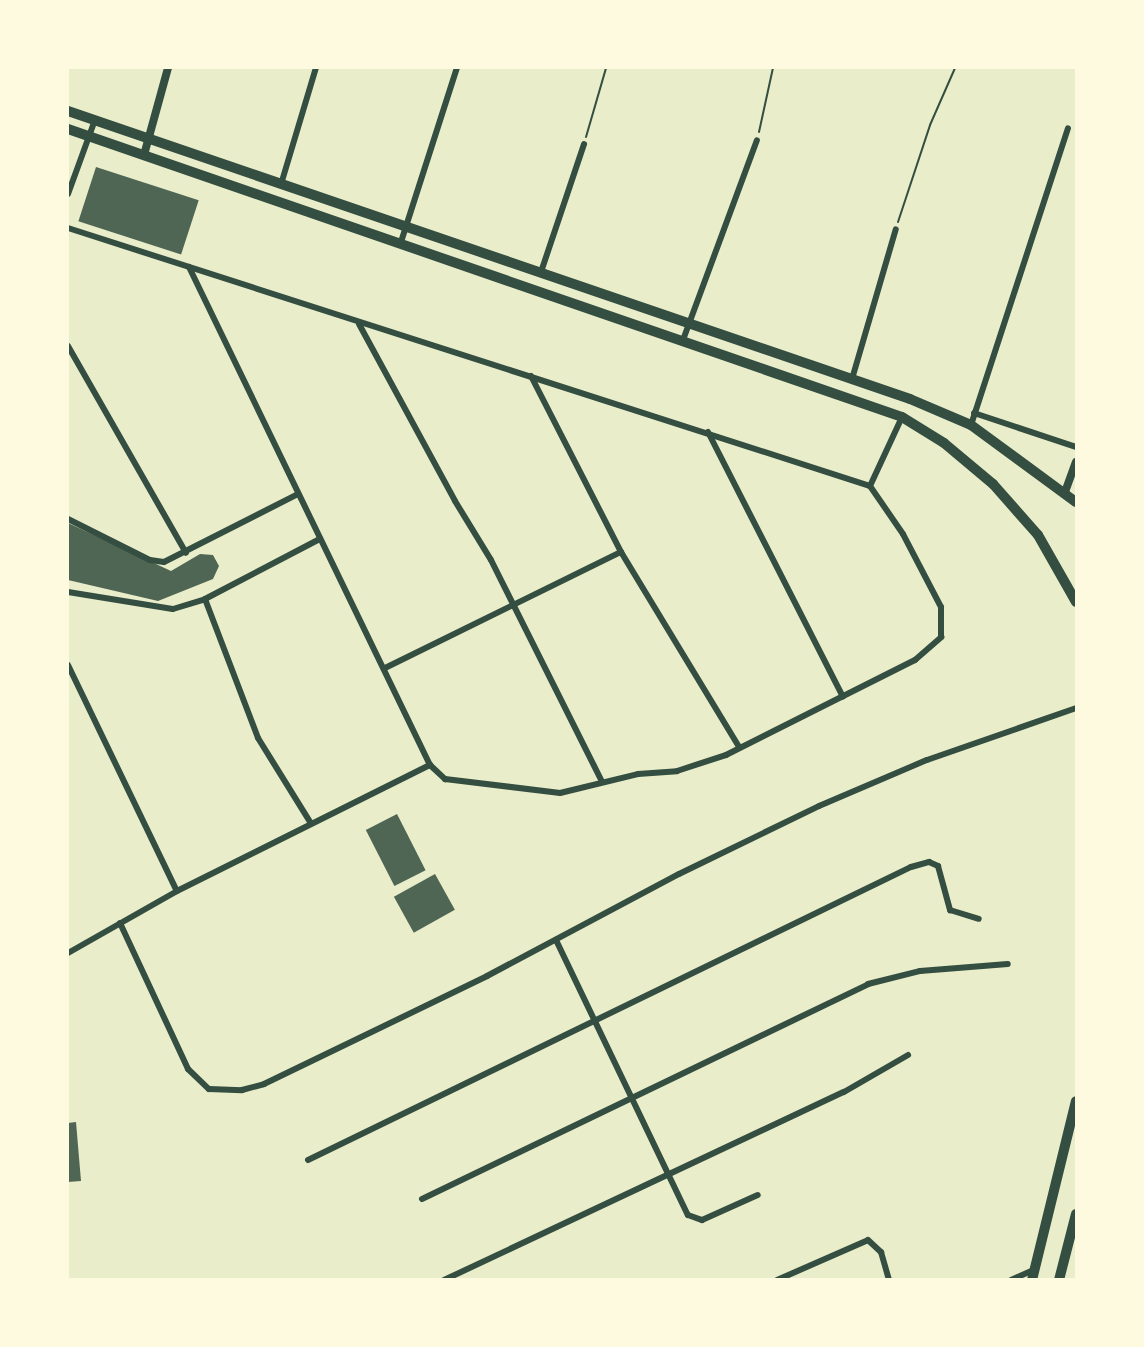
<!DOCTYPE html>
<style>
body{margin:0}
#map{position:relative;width:1144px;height:1347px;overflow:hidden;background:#e9edc9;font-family:"Fira Sans Condensed",sans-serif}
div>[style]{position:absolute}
.building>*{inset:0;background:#4f6655;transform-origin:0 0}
.path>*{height:2px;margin:-1px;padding:0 1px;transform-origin:1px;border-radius:1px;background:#344e41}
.minor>*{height:6px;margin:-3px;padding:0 3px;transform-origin:3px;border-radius:3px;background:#344e41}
.tertiary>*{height:8px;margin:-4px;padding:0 4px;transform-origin:4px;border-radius:4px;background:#344e41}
.primary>*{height:10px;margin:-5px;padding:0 5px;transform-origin:5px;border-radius:5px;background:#344e41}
span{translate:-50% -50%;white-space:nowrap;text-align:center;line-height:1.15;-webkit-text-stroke:6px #fefae0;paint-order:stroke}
.frame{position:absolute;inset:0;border:69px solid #fefae0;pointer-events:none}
</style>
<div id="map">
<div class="building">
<div style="left:96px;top:167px;width:108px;height:57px;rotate:18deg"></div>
<div style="clip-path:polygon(68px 523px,171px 571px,200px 554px,213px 555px,219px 566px,213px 579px,158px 601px,68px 580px)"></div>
<div style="left:397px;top:814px;width:63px;height:35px;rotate:63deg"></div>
<div style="left:435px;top:874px;width:41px;height:47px;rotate:61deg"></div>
<div style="clip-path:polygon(76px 1122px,81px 1181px,68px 1182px,68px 1123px)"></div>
</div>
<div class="path">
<div style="left:759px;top:132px;width:66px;rotate:-77.7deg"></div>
<div style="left:586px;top:137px;width:72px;rotate:-73.8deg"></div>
<div style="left:898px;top:222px;width:102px;rotate:-71.7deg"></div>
<div style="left:930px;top:125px;width:62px;rotate:-66.3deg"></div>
</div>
<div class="minor">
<div style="left:282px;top:181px;width:118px;rotate:-73.3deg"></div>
<div style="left:68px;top:194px;width:79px;rotate:-70deg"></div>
<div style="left:68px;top:228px;width:842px;rotate:17.83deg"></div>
<div style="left:870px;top:486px;width:76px;rotate:-65.1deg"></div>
<div style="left:401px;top:242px;width:183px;rotate:-72.2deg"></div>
<div style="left:189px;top:267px;width:553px;rotate:64.18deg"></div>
<div style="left:541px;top:272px;width:135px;rotate:-71.4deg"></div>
<div style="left:359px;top:324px;width:201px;rotate:61.5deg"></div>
<div style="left:455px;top:501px;width:69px;rotate:58.6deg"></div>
<div style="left:491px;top:560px;width:248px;rotate:63.4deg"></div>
<div style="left:683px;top:340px;width:213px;rotate:-69.7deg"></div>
<div style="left:68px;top:346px;width:238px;rotate:60.3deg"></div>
<div style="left:531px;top:376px;width:198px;rotate:62.9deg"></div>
<div style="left:621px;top:552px;width:228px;rotate:58.8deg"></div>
<div style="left:852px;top:379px;width:156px;rotate:-73.7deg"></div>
<div style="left:974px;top:413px;width:108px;rotate:18.4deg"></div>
<div style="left:971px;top:425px;width:312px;rotate:-71.9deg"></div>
<div style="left:708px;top:432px;width:297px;rotate:63deg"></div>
<div style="left:68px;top:519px;width:92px;rotate:26.6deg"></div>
<div style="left:150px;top:560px;width:14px;rotate:8deg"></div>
<div style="left:164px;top:562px;width:150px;rotate:-26.9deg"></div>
<div style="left:68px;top:592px;width:106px;rotate:9.2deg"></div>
<div style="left:173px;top:609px;width:34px;rotate:-17deg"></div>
<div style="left:205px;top:599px;width:130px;rotate:-27.6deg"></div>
<div style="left:205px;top:599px;width:149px;rotate:69.1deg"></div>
<div style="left:258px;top:738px;width:99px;rotate:58.2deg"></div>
<div style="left:68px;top:665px;width:251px;rotate:64.3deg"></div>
<div style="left:385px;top:668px;width:263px;rotate:-26.2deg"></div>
<div style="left:120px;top:923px;width:161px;rotate:65deg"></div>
<div style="left:188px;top:1069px;width:29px;rotate:44deg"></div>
<div style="left:209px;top:1089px;width:33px;rotate:2deg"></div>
<div style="left:242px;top:1090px;width:23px;rotate:-15deg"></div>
<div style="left:264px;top:1084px;width:248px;rotate:-25.8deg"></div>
<div style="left:487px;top:976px;width:217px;rotate:-28deg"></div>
<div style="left:679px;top:874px;width:156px;rotate:-25.9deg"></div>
<div style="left:819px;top:806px;width:117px;rotate:-23.1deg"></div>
<div style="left:927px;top:760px;width:158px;rotate:-19.2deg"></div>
<div style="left:556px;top:940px;width:305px;rotate:64.4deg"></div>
<div style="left:688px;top:1215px;width:15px;rotate:20deg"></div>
<div style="left:702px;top:1220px;width:61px;rotate:-24.1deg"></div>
<div style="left:68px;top:953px;width:125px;rotate:-29.6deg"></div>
<div style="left:177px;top:891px;width:283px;rotate:-26.5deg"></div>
<div style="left:430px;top:765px;width:21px;rotate:43deg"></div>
<div style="left:445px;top:779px;width:116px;rotate:6.9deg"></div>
<div style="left:560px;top:793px;width:80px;rotate:-13.7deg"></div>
<div style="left:638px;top:774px;width:39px;rotate:-4deg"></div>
<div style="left:677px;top:771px;width:52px;rotate:-18.1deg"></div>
<div style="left:726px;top:755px;width:212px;rotate:-26.7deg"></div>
<div style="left:915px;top:660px;width:35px;rotate:-41deg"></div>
<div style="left:941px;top:637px;width:30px;rotate:-90deg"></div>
<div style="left:941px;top:607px;width:82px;rotate:-117.5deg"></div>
<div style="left:903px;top:534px;width:58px;rotate:-124.5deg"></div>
<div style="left:308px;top:1160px;width:670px;rotate:-25.92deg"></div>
<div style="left:911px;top:867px;width:19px;rotate:-16deg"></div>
<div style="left:929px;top:862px;width:10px;rotate:24deg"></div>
<div style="left:938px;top:866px;width:46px;rotate:74.7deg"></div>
<div style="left:950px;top:910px;width:30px;rotate:17deg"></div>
<div style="left:422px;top:1199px;width:495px;rotate:-25.7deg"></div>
<div style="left:868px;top:984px;width:54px;rotate:-14deg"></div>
<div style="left:920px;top:971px;width:88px;rotate:-4.5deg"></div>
<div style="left:444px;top:1280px;width:442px;rotate:-25.2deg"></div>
<div style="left:844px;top:1092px;width:74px;rotate:-30deg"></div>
<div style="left:777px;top:1280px;width:99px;rotate:-23.7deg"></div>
<div style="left:868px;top:1240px;width:18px;rotate:43deg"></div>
<div style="left:881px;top:1252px;width:29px;rotate:74deg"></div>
<div style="left:1011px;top:1280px;width:24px;rotate:-24deg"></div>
</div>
<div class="tertiary">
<div style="left:144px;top:155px;width:90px;rotate:-74.6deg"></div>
<div style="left:1065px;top:492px;width:32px;rotate:-70deg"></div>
</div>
<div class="primary">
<div style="left:68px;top:111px;width:890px;rotate:18.88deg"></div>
<div style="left:910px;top:399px;width:66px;rotate:23.1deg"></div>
<div style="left:971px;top:425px;width:130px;rotate:36.3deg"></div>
<div style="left:68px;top:129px;width:882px;rotate:19.05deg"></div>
<div style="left:902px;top:417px;width:49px;rotate:31.8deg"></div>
<div style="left:944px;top:443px;width:64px;rotate:39.9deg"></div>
<div style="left:993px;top:484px;width:68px;rotate:48.6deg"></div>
<div style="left:1038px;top:535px;width:77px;rotate:60.4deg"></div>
<div style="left:1032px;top:1280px;width:184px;rotate:-76.2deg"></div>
<div style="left:1059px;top:1280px;width:68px;rotate:-75.6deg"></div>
</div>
<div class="frame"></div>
</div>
